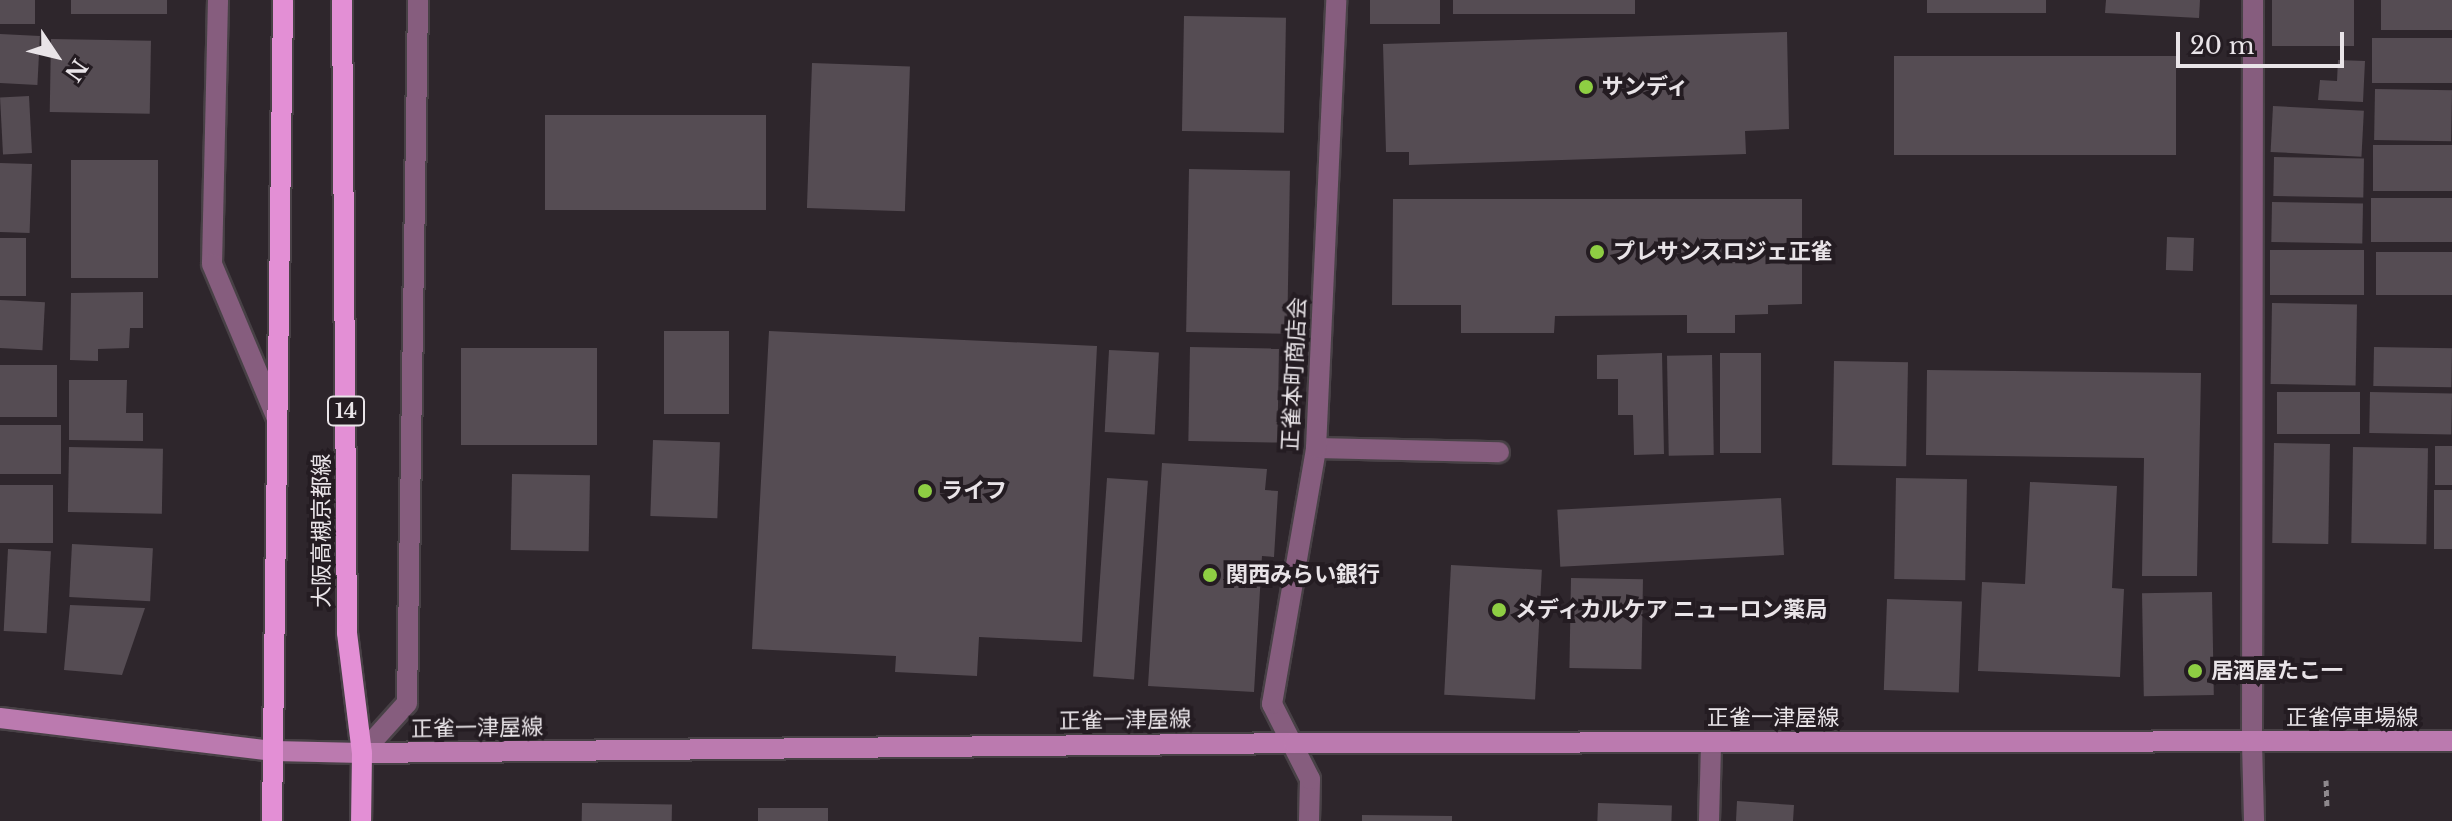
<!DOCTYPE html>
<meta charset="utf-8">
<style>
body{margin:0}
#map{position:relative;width:2452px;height:821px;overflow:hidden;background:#2e262c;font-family:"Libre Baskerville","Noto Sans JP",serif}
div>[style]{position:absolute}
.building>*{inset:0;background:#554c53;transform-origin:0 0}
.path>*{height:5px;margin-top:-2.5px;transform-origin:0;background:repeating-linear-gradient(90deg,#8e888d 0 6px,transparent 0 10px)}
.roads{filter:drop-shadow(2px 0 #484146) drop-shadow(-2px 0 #484146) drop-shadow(0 2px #484146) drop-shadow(0 -2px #484146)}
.minor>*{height:20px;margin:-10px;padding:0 10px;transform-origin:10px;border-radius:10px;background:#865d7e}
.tertiary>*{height:20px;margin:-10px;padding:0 10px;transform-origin:10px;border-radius:10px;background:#865d7e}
.secondary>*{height:20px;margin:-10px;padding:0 10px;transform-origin:10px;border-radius:10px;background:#bb7aaf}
.primary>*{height:20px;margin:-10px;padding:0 10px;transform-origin:10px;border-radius:10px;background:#e38fd5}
.dots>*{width:22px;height:22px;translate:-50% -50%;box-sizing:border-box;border:4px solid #241c22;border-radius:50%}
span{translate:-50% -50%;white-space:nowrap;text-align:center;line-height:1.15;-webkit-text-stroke:8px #241c22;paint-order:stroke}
.shield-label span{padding:2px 6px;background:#241c22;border:2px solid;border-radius:6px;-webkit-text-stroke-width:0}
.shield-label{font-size:20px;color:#e9e4e8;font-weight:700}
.poi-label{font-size:22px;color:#e9e4e8;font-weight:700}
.left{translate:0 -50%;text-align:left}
.street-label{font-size:22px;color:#e9e4e8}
.north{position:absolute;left:16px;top:16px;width:80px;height:80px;-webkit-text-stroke:6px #241c22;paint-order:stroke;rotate:125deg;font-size:22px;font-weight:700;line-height:32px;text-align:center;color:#e9e4e8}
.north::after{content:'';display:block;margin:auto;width:28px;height:36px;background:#e9e4e8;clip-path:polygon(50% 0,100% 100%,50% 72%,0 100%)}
.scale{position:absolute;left:2176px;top:32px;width:168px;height:36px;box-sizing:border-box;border:4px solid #e9e4e8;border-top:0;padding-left:10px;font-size:24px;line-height:28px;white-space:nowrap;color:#e9e4e8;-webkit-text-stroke:6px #241c22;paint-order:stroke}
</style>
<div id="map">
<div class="building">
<div style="left:0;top:0;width:35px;height:24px"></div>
<div style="left:71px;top:0;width:96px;height:14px"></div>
<div style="left:1370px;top:0;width:70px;height:24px"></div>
<div style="left:1453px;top:0;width:182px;height:14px"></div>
<div style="left:1927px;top:0;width:119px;height:13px"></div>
<div style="clip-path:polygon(2106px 0,2200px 0,2199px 18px,2105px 13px)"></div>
<div style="left:2272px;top:0;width:82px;height:46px"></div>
<div style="left:2381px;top:0;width:71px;height:30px"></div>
<div style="left:1184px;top:16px;width:102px;height:115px;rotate:1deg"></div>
<div style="clip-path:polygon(1787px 32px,1789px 129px,1745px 131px,1746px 154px,1409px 165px,1409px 152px,1386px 152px,1383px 44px)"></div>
<div style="left:0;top:34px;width:40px;height:49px;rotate:3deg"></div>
<div style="left:2452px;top:38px;width:45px;height:80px;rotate:90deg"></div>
<div style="left:51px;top:39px;width:100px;height:73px;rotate:1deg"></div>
<div style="left:1894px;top:56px;width:282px;height:99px"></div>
<div style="clip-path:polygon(2338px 60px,2365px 61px,2363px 102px,2318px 100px,2320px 80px,2337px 81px)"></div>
<div style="left:812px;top:63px;width:98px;height:145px;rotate:2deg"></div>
<div style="left:2375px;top:89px;width:77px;height:51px;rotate:1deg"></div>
<div style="left:29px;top:96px;width:57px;height:29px;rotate:87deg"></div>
<div style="left:2273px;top:106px;width:91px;height:46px;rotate:3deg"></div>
<div style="left:545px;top:115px;width:221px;height:95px"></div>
<div style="left:2373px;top:145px;width:79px;height:46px"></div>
<div style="left:2274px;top:157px;width:90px;height:39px;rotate:1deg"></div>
<div style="left:158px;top:160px;width:118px;height:87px;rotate:90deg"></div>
<div style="left:0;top:163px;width:32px;height:69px;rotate:2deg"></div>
<div style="left:1189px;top:169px;width:101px;height:163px;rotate:1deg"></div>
<div style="left:2452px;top:198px;width:44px;height:81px;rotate:90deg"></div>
<div style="clip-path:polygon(1393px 199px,1802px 199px,1802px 304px,1768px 305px,1768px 314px,1735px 315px,1735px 333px,1687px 333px,1687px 315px,1555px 316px,1554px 333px,1461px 333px,1461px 305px,1392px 305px)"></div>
<div style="left:2272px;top:202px;width:91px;height:40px;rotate:1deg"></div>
<div style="left:2167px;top:237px;width:27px;height:33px;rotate:2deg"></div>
<div style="left:0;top:238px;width:26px;height:58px"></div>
<div style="left:2270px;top:250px;width:94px;height:45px"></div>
<div style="left:2376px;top:252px;width:76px;height:43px"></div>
<div style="clip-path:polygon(143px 292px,143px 328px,130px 328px,129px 348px,98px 349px,98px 361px,70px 360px,71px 293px)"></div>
<div style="left:0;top:300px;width:45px;height:48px;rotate:3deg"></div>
<div style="left:2272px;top:303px;width:85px;height:81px;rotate:1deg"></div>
<div style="left:664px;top:331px;width:65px;height:83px"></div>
<div style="clip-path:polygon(769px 331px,1097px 346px,1082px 642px,979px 637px,977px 676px,895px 672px,896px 656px,752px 649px)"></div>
<div style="left:1190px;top:347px;width:89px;height:94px;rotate:1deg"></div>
<div style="left:2374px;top:347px;width:78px;height:39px;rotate:1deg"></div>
<div style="left:461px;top:348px;width:136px;height:97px"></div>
<div style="left:1109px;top:350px;width:50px;height:82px;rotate:3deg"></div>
<div style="clip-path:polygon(1662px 353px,1664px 454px,1634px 455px,1633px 415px,1618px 415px,1618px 379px,1597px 379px,1597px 355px)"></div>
<div style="left:1720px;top:353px;width:41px;height:100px"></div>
<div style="left:1712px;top:355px;width:100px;height:45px;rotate:89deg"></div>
<div style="left:1834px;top:361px;width:74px;height:104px;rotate:1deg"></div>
<div style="left:0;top:365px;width:57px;height:52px"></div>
<div style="clip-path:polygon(1927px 370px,2201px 373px,2197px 576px,2142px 576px,2144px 458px,1926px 455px)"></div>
<div style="clip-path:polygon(69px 380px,127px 380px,126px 413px,143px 413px,143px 441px,69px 440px)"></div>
<div style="left:2277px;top:392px;width:83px;height:42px"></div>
<div style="left:2370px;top:392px;width:82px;height:41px;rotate:1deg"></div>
<div style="left:0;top:425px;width:61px;height:49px"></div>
<div style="left:653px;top:440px;width:67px;height:76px;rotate:2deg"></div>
<div style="left:2274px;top:443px;width:56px;height:100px;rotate:1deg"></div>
<div style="left:2435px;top:446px;width:17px;height:39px"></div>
<div style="left:69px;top:447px;width:94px;height:65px;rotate:1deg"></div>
<div style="left:2353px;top:447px;width:75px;height:96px;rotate:1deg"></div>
<div style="clip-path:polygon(1162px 463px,1267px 469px,1265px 490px,1278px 491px,1274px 557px,1262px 556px,1254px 692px,1148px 686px)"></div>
<div style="left:512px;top:474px;width:78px;height:76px;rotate:1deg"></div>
<div style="left:1107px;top:478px;width:41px;height:199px;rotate:4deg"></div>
<div style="left:1896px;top:478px;width:71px;height:101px;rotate:1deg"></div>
<div style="clip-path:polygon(2030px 482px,2117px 486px,2112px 588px,2124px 589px,2120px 677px,1978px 671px,1982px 582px,2025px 584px)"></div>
<div style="left:0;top:485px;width:53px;height:58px"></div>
<div style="left:2434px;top:490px;width:18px;height:59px"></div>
<div style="left:1781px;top:498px;width:57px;height:224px;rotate:87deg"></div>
<div style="left:72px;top:544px;width:81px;height:53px;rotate:3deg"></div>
<div style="left:8px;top:549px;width:43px;height:82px;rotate:3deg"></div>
<div style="left:1451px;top:565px;width:91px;height:130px;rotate:3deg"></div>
<div style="left:1571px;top:578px;width:72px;height:90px;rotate:1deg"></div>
<div style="left:2212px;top:592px;width:103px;height:70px;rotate:89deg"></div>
<div style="left:1887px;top:599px;width:75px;height:91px;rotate:2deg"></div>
<div style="clip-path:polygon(70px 605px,145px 608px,122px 675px,64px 670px)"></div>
<div style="clip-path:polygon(1737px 801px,1794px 805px,1793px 821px,1736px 821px)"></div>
<div style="left:582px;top:803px;width:90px;height:18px;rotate:1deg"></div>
<div style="left:1598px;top:803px;width:74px;height:18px;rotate:2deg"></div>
<div style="left:758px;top:808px;width:70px;height:13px"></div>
<div style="clip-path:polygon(1362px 815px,1452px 816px,1452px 821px,1362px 821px)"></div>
</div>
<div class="path">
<div style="left:2326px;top:780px;width:26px;rotate:88deg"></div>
</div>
<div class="roads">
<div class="minor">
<div style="left:218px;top:0;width:264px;rotate:91.3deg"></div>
<div style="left:212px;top:264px;width:165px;rotate:67.2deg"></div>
<div style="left:1316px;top:448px;width:183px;rotate:1.3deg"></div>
<div style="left:2252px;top:743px;width:743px;rotate:-89.92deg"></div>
<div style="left:362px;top:753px;width:67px;rotate:-48deg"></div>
<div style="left:407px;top:703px;width:703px;rotate:-89.1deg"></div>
<div style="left:1309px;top:821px;width:42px;rotate:-88.6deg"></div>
<div style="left:1310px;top:779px;width:84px;rotate:-116.9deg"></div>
<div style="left:1272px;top:704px;width:260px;rotate:-80.2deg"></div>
<div style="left:1316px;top:448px;width:448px;rotate:-87.4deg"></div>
<div style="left:1709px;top:821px;width:79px;rotate:-88.5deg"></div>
</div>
<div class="tertiary">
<div style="left:2252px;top:743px;width:78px;rotate:88.5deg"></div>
</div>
<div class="secondary">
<div style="left:0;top:718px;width:276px;rotate:6.9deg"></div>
<div style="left:274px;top:751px;width:88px;rotate:1.3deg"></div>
<div style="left:362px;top:753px;width:932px;rotate:-0.61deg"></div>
<div style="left:1294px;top:743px;width:1158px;rotate:-0.1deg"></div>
</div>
<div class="primary">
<div style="left:342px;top:0;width:633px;rotate:89.55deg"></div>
<div style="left:347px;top:633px;width:121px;rotate:82.9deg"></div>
<div style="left:362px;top:753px;width:68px;rotate:90.8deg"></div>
<div style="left:272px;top:821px;width:821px;rotate:-89.23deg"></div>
</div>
</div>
<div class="dots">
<div style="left:1586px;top:87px;background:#8ece43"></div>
<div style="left:1597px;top:252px;background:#8ece43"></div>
<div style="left:925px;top:491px;background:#8ece43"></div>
<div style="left:1210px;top:575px;background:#8ece43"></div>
<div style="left:1499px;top:610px;background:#8ece43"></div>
<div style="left:2195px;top:671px;background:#8ece43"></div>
</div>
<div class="shield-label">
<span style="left:346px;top:411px">14</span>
</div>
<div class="poi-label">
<span class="left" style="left:1602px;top:87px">サンディ</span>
<span class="left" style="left:1613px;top:252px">プレサンスロジェ正雀</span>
<span class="left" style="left:941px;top:491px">ライフ</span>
<span class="left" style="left:1226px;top:575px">関西みらい銀行</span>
<span class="left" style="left:1515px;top:610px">メディカルケア ニューロン薬局</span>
<span class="left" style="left:2211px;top:671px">居酒屋たこ一</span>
</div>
<div class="street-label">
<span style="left:1294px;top:374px;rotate:-87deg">正雀本町商店会</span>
<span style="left:322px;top:531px;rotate:-90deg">大阪高槻京都線</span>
<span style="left:1773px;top:718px">正雀一津屋線</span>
<span style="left:2352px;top:718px">正雀停車場線</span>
<span style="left:1125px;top:720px;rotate:-1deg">正雀一津屋線</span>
<span style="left:477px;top:728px;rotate:-1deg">正雀一津屋線</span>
</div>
<div class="north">N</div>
<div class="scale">20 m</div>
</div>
